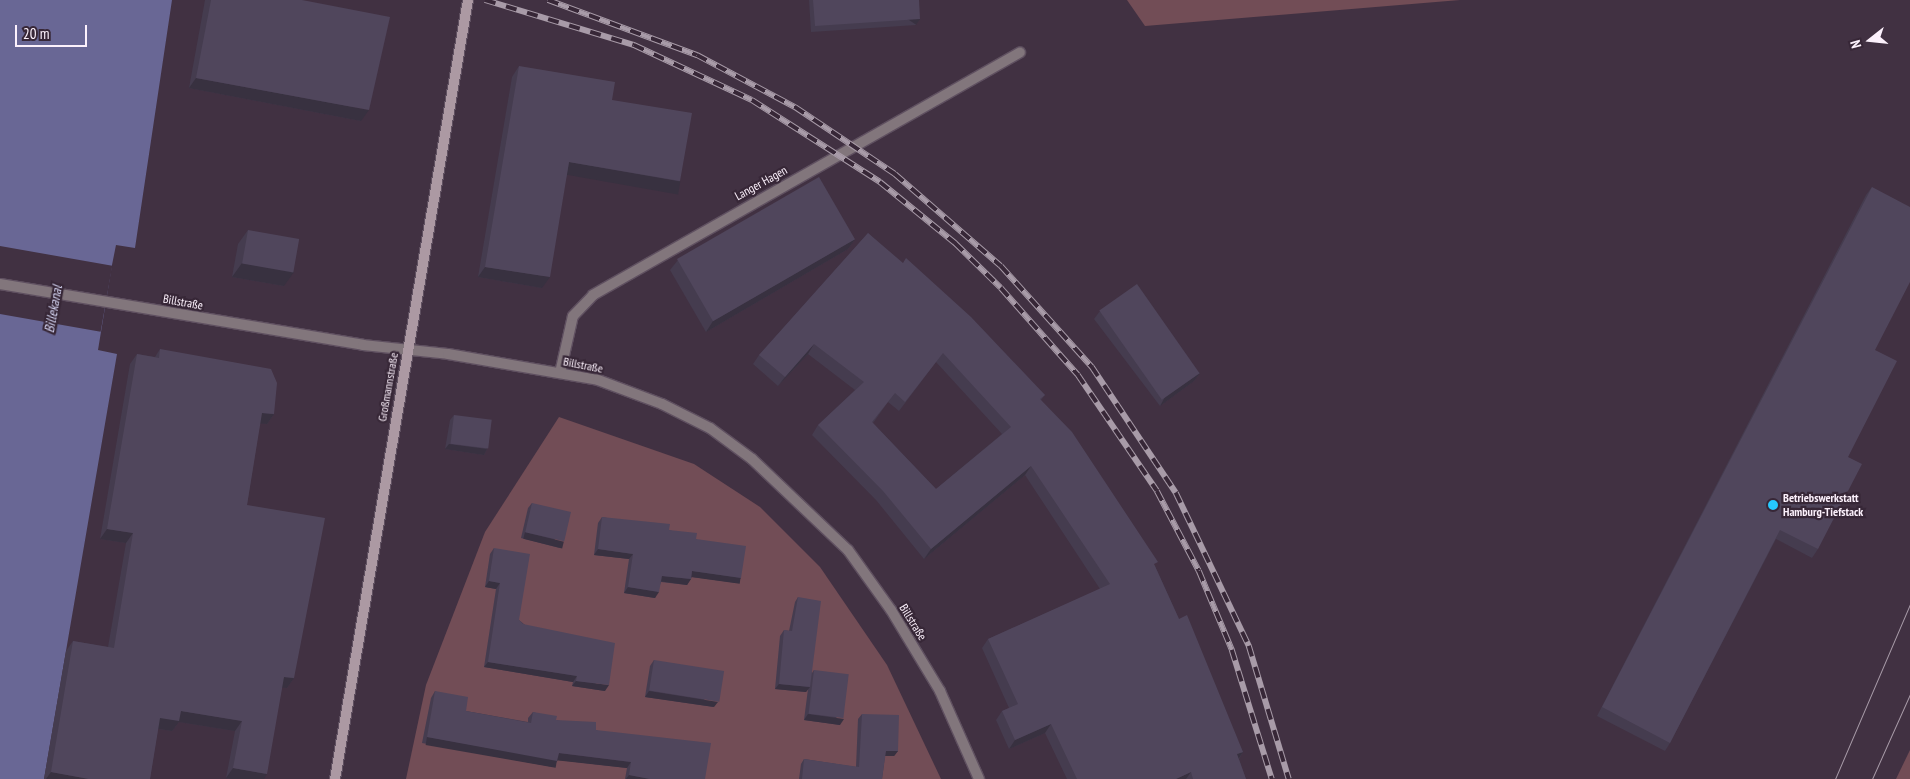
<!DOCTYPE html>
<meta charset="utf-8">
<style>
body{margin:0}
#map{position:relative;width:1910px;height:779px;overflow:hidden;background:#413142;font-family:"PT Sans Narrow",sans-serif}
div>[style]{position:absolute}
.green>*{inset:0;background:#724d56}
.water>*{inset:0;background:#696795}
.pier>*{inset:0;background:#413142;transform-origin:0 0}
.roads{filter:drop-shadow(1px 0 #5f5060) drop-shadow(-1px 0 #5f5060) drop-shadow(0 1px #5f5060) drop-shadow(0 -1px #5f5060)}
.minor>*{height:10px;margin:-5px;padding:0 5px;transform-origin:5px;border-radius:5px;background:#82767c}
.tertiary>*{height:10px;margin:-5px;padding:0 5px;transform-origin:5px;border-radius:5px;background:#82767c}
.secondary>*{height:10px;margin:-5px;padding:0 5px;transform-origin:5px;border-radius:5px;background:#ac99a3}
.tram>*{height:1px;margin:-0.5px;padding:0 0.5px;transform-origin:0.5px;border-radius:0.5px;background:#a89ba8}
.rail>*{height:5.5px;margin-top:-2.75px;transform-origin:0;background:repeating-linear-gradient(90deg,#372737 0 11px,#a89ba8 0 22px);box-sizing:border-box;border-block:1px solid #a89ba8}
.wall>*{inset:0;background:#453c4f}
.shaded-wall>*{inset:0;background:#383140;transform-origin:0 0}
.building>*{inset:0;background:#50465c;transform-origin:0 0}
.dots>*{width:14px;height:14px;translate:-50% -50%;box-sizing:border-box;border:2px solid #372737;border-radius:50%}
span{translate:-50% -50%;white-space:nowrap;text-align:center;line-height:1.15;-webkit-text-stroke:4.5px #372737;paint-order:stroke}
.street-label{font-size:12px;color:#fcf1fc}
.poi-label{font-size:12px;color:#fcf1fc;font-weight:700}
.left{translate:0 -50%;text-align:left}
.water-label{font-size:14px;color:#d6d6f4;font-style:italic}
.north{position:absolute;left:1845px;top:15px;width:50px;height:50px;-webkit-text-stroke:4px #372737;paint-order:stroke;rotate:254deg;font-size:14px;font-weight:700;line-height:20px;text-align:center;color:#fcf1fc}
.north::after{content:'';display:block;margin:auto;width:18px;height:22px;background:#fcf1fc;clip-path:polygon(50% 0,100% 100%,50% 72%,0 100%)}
.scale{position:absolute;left:15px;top:25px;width:72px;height:22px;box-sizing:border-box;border:2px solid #fcf1fc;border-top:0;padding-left:6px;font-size:15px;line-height:18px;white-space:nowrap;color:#fcf1fc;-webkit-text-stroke:4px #372737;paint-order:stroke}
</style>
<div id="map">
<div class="green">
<div style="clip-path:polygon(1127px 0,1460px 0,1145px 26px)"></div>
<div style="clip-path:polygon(559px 417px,694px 464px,760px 507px,820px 567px,887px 665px,941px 779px,406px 779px,426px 685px,485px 532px)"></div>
<div style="clip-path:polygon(1910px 750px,1910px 779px,1896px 779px)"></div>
</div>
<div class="water">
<div style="clip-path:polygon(0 0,172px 0,135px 248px,116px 245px,112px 265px,98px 350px,117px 354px,44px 779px,0 779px)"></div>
</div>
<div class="pier">
<div style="left:0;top:246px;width:114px;height:67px;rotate:10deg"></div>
</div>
<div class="roads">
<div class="minor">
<div style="left:560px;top:373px;width:58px;rotate:-77.2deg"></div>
<div style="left:573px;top:316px;width:29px;rotate:-46deg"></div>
<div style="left:593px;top:295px;width:491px;rotate:-29.6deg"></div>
</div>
<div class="tertiary">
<div style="left:0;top:284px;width:368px;rotate:9.5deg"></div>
<div style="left:363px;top:345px;width:85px;rotate:6deg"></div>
<div style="left:448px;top:354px;width:152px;rotate:9.8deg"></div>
<div style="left:598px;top:380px;width:68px;rotate:20.6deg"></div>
<div style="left:662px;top:404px;width:54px;rotate:26.6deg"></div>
<div style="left:710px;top:428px;width:52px;rotate:36.4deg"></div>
<div style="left:752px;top:459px;width:132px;rotate:43.5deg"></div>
<div style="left:848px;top:550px;width:74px;rotate:54.4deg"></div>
<div style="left:891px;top:610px;width:95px;rotate:58.8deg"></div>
<div style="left:940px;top:691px;width:96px;rotate:66.1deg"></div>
</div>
<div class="secondary">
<div style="left:335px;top:779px;width:790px;rotate:-80.31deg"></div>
</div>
</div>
<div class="tram">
<div style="left:1835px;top:779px;width:190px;rotate:-66.8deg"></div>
<div style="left:1872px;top:779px;width:93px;rotate:-65.9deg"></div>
</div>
<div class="rail">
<div style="left:485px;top:0;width:156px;rotate:16.8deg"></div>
<div style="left:634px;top:45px;width:130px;rotate:25deg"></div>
<div style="left:752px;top:100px;width:152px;rotate:32.6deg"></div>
<div style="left:880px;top:182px;width:97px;rotate:39.1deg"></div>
<div style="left:955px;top:243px;width:64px;rotate:44.4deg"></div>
<div style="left:1001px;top:288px;width:116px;rotate:48.5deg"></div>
<div style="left:1078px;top:375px;width:140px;rotate:55.7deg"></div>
<div style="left:1157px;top:491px;width:90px;rotate:62.3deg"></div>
<div style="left:1199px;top:571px;width:86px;rotate:67.3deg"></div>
<div style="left:1232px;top:650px;width:135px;rotate:72.8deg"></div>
<div style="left:548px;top:0;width:159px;rotate:20.3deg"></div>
<div style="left:697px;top:55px;width:111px;rotate:28deg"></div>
<div style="left:795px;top:107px;width:120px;rotate:33.8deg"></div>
<div style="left:895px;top:174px;width:140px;rotate:41deg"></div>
<div style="left:1001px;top:266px;width:136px;rotate:48deg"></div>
<div style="left:1092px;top:367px;width:151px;rotate:56.3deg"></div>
<div style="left:1176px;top:493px;width:170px;rotate:64.5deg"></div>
<div style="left:1249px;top:646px;width:139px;rotate:73.3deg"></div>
</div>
<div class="wall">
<div style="clip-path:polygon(205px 0,302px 0,361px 121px,189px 88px)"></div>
<div style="clip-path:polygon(809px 0,919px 0,916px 25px,811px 32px)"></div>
<div style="clip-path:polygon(519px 66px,680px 181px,673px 192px,567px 174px,542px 288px,478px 277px,512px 77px)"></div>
<div style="clip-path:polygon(1872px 187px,1875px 350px,1848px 457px,1818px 549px,1812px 558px,1776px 539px,1670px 743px,1665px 751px,1597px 716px,1866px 195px)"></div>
<div style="clip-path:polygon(248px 230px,284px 286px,232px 277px,238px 244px)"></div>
<div style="clip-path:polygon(evenodd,868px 233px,1045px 395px,1041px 400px,1155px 566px,1179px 619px,1243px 752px,1239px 759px,1246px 779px,1067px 779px,1045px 733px,1009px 749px,996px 720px,1002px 711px,1009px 708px,982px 648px,988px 639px,1100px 589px,1025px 475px,924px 559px,876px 500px,812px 435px,818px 425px,855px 390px,808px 354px,778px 386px,753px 364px,759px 355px,868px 233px,936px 362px,1002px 434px,936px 489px,873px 423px,888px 402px,899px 411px,936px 362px)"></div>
<div style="clip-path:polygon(855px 239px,848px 249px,706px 332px,670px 270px,678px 260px)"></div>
<div style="clip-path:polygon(1100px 311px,1200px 373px,1194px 381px,1160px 406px,1094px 319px)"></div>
<div style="clip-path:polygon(160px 349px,274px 414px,267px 424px,260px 423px,247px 505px,294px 678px,287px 688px,282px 687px,264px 779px,231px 779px,226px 778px,235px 731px,179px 722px,172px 731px,158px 729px,150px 779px,44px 779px,66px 651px,73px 641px,108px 647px,126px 543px,100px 539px,130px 364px,137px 354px,155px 357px)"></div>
<div style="clip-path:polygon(454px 415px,487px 449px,484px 455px,445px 449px,450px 420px)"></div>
<div style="clip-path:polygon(532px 503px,560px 548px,521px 538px,528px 508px)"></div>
<div style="clip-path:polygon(602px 517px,669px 530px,696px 539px,741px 578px,737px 583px,692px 577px,687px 585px,661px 582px,655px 598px,624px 593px,629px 559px,594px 555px,598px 523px)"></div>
<div style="clip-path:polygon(494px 548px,519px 620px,605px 691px,572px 686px,573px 682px,484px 667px,496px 589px,485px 587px,490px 554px)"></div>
<div style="clip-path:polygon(798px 597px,812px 673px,814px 670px,840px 725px,804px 720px,808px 689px,806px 692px,775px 689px,780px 636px,784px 630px,789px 631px,795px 602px)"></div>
<div style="clip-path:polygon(654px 660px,714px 707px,645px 697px,650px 666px)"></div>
<div style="clip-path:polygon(435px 691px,466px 711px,528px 722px,528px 718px,533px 712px,556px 720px,596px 730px,705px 779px,625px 779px,627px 768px,558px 760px,553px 767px,422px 743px,431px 698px)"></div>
<div style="clip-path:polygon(862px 714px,898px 751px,894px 756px,885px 756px,882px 779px,799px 779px,801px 764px,804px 759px,856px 767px,858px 719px)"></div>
</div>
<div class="shaded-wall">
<div style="left:920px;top:19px;width:7px;height:105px;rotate:124deg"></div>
<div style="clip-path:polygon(196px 78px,369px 110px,361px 121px,189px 88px)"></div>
<div style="left:569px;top:162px;width:113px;height:13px;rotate:10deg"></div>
<div style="clip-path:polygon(855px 239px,848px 249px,706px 332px,713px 321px)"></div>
<div style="clip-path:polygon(242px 263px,294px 272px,284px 286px,232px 277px)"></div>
<div style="clip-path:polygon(485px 267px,550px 277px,542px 288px,478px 277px)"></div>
<div style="clip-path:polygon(814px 344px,808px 354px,778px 386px,785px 377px)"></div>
<div style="clip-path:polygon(1200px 373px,1194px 381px,1160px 406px,1165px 397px)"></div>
<div style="clip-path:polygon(262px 413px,274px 414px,267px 424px,255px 423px)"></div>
<div style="clip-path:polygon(449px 444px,487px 449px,484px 455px,445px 449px)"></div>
<div style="clip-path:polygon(1031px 466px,1025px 475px,924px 559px,931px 549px)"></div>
<div style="clip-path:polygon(107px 529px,133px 533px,126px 543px,100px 539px)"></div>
<div style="left:525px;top:532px;width:40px;height:7px;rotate:14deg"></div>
<div style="clip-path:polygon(598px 549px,633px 554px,629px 559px,594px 555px)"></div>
<div style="left:692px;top:571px;width:49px;height:6px;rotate:8deg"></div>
<div style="clip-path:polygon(662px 576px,691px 579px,687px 585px,658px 581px)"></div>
<div style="clip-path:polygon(489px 581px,500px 583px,496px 589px,485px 587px)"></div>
<div style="clip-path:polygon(628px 587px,659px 592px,655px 598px,624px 593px)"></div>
<div style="clip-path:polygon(488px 662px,577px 676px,573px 682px,484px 667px)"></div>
<div style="clip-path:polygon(284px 677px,294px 678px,287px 688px,277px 687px)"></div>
<div style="clip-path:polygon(576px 681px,609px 685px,605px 691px,572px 686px)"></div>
<div style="clip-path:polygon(779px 684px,810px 687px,806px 692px,775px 689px)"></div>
<div style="clip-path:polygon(649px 691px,718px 702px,714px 707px,645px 697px)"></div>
<div style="clip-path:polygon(181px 711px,242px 721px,235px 731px,179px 722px,172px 731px,153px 728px,160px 718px)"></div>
<div style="clip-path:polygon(808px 714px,844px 719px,840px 725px,804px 720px)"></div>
<div style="clip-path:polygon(1051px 724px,1045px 733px,1009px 749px,1015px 740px)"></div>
<div style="left:427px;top:737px;width:132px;height:8px;rotate:10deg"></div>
<div style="clip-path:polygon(886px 751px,898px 751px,894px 756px,883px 756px)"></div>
<div style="clip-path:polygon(1243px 752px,1237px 761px,1237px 754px)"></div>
<div style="clip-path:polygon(559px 753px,631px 762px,627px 768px,554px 760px)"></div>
<div style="clip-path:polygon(233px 768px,267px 774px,264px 779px,231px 779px,226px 778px)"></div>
<div style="clip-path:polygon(51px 772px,89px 779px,46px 779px)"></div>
<div style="clip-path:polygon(1191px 772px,1186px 779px,1176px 779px)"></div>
<div style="clip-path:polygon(629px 775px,650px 779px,626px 779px)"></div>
</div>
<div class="building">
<div style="clip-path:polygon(211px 0,302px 0,390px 17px,369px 110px,196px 78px)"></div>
<div style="clip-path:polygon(813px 0,919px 0,920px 19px,815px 26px)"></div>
<div style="clip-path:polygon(519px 66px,615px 82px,612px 100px,692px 113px,680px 181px,569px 162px,550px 277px,485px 267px)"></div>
<div style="left:819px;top:177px;width:72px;height:164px;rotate:60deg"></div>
<div style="clip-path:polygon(1872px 187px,1910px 207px,1910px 282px,1875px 350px,1897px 361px,1848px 457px,1862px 464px,1818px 549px,1780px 530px,1670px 743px,1602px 707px)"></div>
<div style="left:248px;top:230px;width:52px;height:34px;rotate:10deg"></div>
<div style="clip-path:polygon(evenodd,868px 233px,903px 263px,906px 258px,971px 317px,1045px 395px,1040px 399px,1072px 432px,1158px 562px,1154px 564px,1179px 619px,1187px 615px,1243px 752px,1237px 754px,1246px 779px,1193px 779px,1191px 772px,1176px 779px,1077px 779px,1051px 724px,1015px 740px,1002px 711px,1018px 704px,988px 639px,1110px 584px,1031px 466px,931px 549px,883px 491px,818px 425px,864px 382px,814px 344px,785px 377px,759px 355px,868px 233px,943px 353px,1011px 427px,936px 489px,872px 422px,895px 393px,905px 402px,943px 353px)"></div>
<div style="left:1137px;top:284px;width:109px;height:46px;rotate:55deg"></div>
<div style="clip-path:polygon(160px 349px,271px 369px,277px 383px,274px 414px,262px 413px,247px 505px,325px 518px,294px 678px,284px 677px,267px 774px,233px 768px,242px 721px,181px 711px,179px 721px,160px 718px,150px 779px,89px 779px,51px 772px,73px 641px,114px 648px,133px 533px,107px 529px,137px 354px,159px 358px)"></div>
<div style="left:454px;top:415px;width:38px;height:29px;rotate:7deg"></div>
<div style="left:532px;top:503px;width:40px;height:30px;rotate:13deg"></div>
<div style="clip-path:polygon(602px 517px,670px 524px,669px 530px,697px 533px,696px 539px,746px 546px,741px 578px,692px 571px,691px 579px,662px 576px,659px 592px,628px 587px,633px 554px,598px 549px)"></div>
<div style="clip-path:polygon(494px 548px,530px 554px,519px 620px,523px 624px,615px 643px,609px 685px,576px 681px,577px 676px,488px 662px,500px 583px,489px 581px)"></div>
<div style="clip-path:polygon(798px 597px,821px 601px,810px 687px,779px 684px,784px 630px,792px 631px)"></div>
<div style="left:654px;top:660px;width:71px;height:31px;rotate:9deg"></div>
<div style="left:814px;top:670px;width:35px;height:44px;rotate:7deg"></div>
<div style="clip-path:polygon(435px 691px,468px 697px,466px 711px,531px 723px,533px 712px,557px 716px,556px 720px,596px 722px,596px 730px,711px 743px,705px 779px,650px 779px,629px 775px,631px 762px,559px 753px,557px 761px,427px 737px)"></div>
<div style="clip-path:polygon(862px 714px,899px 715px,898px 751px,886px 751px,882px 779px,802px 779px,804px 759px,859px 767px)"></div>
</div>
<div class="dots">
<div style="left:1773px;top:505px;background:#26c9fe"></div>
</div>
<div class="street-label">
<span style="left:761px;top:183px;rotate:-29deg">Langer Hagen</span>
<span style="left:183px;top:302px;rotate:10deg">Billstraße</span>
<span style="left:583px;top:365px;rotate:11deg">Billstraße</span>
<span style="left:388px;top:387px;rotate:-80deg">Großmannstraße</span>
<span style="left:913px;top:622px;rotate:58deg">Billstraße</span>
</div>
<div class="poi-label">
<span class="left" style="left:1783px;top:505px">Betriebswerkstatt<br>Hamburg-Tiefstack</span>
</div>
<div class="water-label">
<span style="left:53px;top:309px;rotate:-80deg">Billekanal</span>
</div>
<div class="north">N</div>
<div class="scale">20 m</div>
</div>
